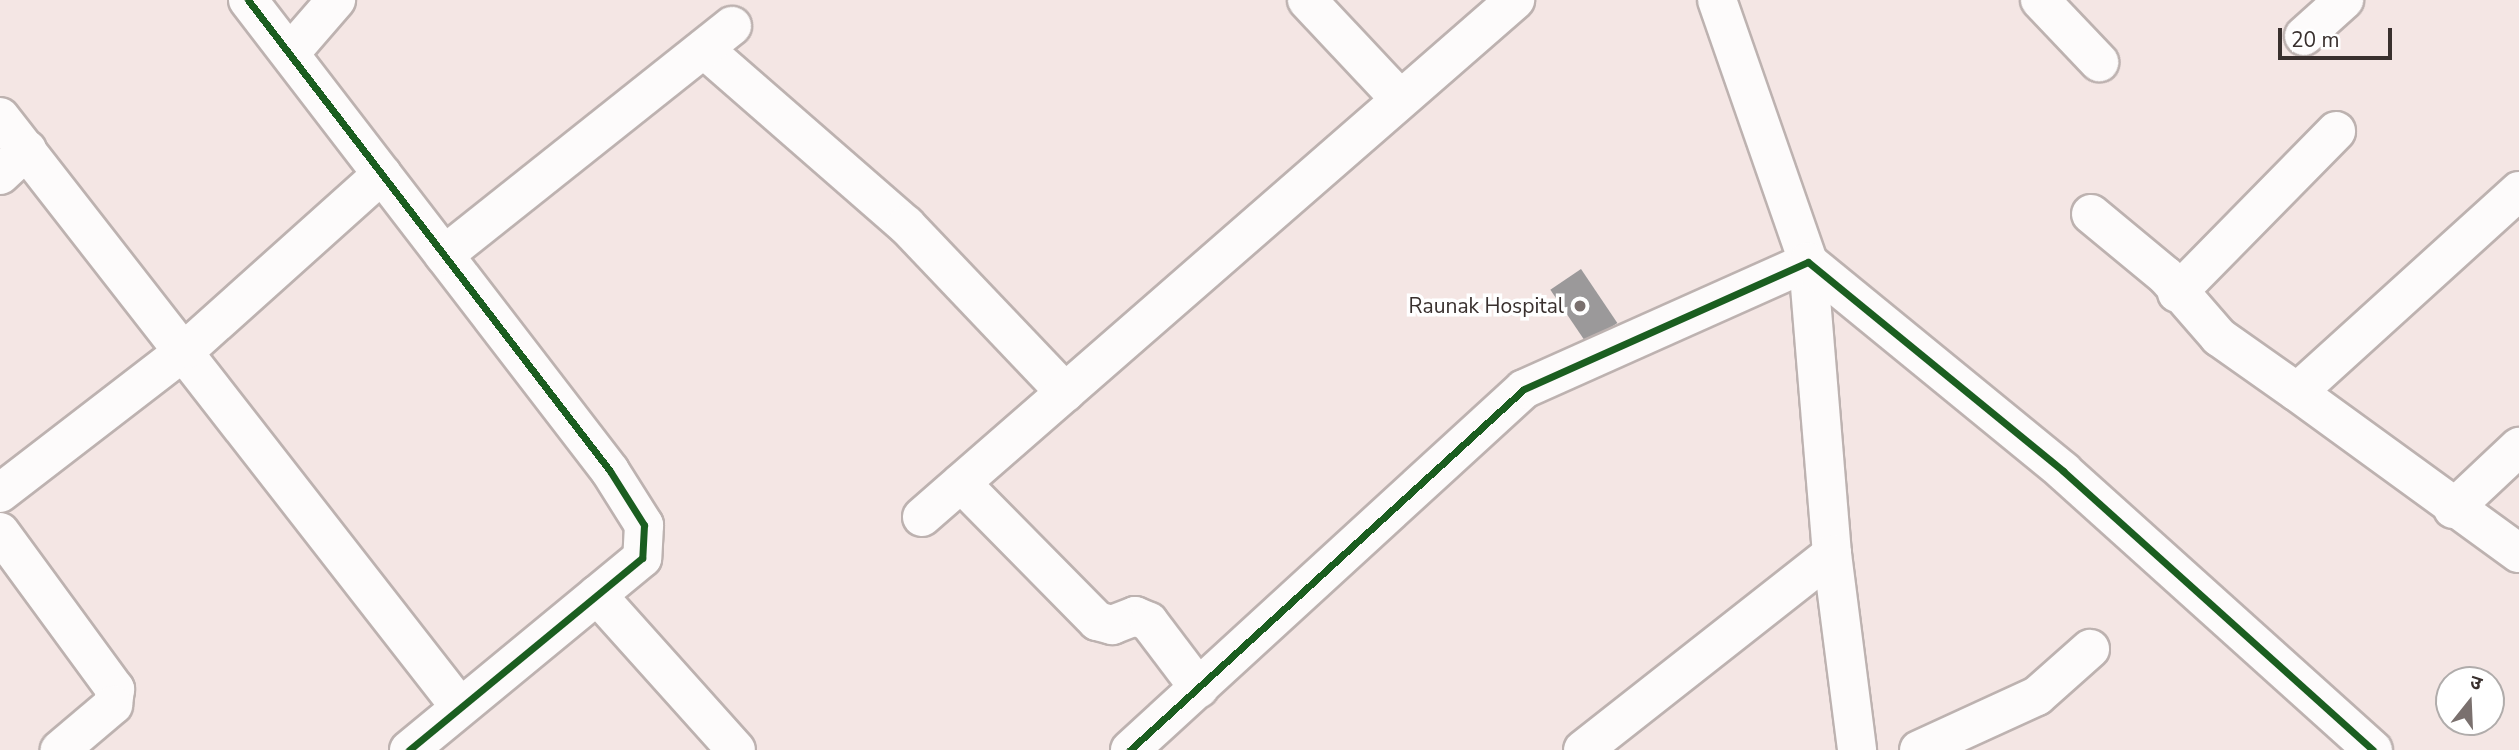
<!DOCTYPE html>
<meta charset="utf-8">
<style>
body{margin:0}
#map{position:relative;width:2519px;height:750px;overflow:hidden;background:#f4e6e4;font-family:"Nunito Sans","Noto Sans Devanagari",sans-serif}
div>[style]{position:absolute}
.building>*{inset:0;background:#9b999a;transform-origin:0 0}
.roads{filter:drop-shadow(2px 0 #bdb2b0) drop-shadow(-2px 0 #bdb2b0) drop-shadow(0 2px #bdb2b0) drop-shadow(0 -2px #bdb2b0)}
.minor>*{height:38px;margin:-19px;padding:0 19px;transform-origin:19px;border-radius:19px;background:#fdfbfb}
.cycleway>*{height:7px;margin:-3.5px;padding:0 3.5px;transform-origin:3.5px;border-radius:3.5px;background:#1b5e20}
.dots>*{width:19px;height:19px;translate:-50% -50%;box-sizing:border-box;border:4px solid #fff;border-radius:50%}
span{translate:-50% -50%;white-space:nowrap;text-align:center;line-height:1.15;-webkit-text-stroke:7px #fff;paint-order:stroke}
.poi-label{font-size:21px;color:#39302e}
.right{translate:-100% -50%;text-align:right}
.north{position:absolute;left:2435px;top:666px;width:70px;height:70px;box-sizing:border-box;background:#fff;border:2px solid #b0acab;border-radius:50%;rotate:18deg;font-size:19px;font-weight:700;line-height:28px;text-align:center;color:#39302e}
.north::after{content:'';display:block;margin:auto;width:24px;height:32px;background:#7a706e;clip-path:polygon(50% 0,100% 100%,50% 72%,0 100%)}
.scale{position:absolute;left:2278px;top:28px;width:114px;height:32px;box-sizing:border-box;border:4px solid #39302e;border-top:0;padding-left:9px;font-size:21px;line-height:24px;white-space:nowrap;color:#39302e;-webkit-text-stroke:5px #fff;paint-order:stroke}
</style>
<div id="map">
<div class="building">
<div style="left:1581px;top:269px;width:65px;height:37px;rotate:56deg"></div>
</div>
<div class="roads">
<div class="minor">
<div style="left:248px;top:0;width:594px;rotate:52.45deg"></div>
<div style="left:610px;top:471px;width:64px;rotate:57.8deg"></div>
<div style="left:644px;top:525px;width:33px;rotate:93deg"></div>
<div style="left:642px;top:558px;width:302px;rotate:140.5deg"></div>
<div style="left:1307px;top:0;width:136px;rotate:46.8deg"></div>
<div style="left:1717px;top:0;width:277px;rotate:70.8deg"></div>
<div style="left:1808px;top:262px;width:293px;rotate:85.3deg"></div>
<div style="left:1832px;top:554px;width:198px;rotate:82.7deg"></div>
<div style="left:2040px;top:0;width:86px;rotate:46.4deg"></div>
<div style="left:2304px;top:36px;width:54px;rotate:-42deg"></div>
<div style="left:704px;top:49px;width:268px;rotate:41.1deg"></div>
<div style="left:906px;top:225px;width:231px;rotate:46.4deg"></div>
<div style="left:291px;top:52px;width:69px;rotate:-49.1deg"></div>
<div style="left:0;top:117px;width:748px;rotate:52.06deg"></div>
<div style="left:0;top:175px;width:37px;rotate:-43deg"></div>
<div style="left:2519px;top:191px;width:299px;rotate:137.8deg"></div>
<div style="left:2297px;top:392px;width:274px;rotate:36deg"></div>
<div style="left:2091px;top:214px;width:97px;rotate:39.6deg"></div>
<div style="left:2166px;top:276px;width:81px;rotate:49deg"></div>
<div style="left:2219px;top:337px;width:95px;rotate:35.2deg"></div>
<div style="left:444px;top:255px;width:368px;rotate:-38.5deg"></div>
<div style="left:2177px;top:293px;width:227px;rotate:-45.5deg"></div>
<div style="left:961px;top:483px;width:194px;rotate:45.4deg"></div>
<div style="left:1097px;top:621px;width:16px;rotate:15deg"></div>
<div style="left:1112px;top:625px;width:25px;rotate:-21deg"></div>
<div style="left:1135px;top:616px;width:15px;rotate:23deg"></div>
<div style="left:1149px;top:622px;width:83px;rotate:52.9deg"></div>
<div style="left:0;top:493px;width:236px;rotate:-37.6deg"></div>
<div style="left:187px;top:349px;width:262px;rotate:-41.9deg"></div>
<div style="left:2453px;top:509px;width:91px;rotate:-43.2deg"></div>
<div style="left:922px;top:517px;width:787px;rotate:-41.08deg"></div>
<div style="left:0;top:532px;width:195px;rotate:53.8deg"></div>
<div style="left:115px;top:689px;width:16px;rotate:97deg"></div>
<div style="left:113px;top:705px;width:70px;rotate:139.7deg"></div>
<div style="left:597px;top:595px;width:208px;rotate:48.1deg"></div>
<div style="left:1130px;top:750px;width:534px;rotate:-42.5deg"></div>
<div style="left:1524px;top:389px;width:311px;rotate:-24.1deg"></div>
<div style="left:1808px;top:262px;width:330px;rotate:39.3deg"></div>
<div style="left:2063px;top:471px;width:417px;rotate:42deg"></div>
<div style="left:1583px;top:750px;width:317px;rotate:-38.2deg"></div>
<div style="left:1919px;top:750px;width:130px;rotate:-24.6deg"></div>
<div style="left:2037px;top:696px;width:71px;rotate:-41.6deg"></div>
</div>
</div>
<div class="cycleway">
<div style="left:248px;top:0;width:594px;rotate:52.45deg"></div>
<div style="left:610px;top:471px;width:64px;rotate:57.8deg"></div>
<div style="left:644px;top:525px;width:33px;rotate:93deg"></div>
<div style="left:642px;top:558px;width:302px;rotate:140.5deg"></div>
<div style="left:1130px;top:750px;width:534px;rotate:-42.5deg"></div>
<div style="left:1524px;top:389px;width:311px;rotate:-24.1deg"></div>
<div style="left:1808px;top:262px;width:330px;rotate:39.3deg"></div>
<div style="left:2063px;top:471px;width:417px;rotate:42deg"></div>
</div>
<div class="dots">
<div style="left:1580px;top:306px;background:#7a706e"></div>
</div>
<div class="poi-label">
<span class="right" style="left:1564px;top:306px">Raunak Hospital</span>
</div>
<div class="north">उ</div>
<div class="scale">20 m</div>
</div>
